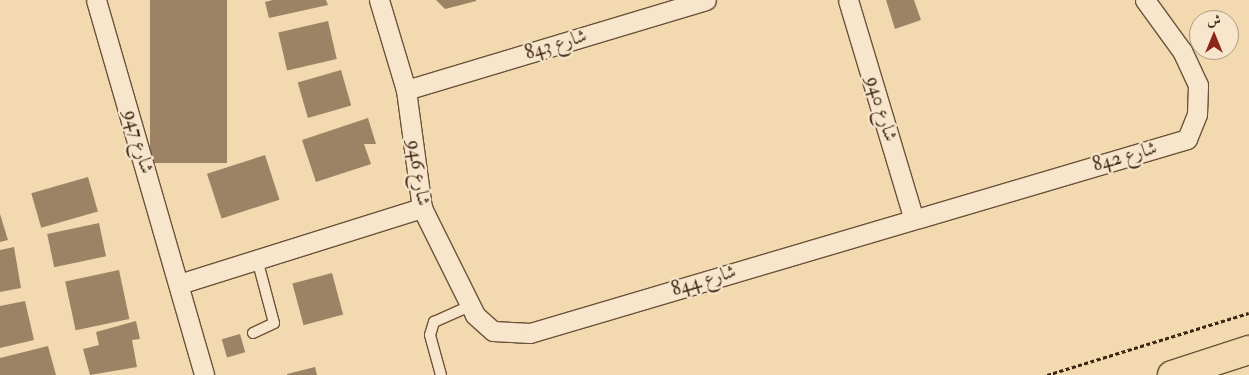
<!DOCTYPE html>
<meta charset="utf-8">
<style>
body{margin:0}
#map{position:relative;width:1249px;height:375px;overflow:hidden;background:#f2d9b0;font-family:"IM FELL Double Pica",Amiri,serif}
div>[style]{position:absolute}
.building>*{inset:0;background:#9d8365;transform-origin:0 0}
.path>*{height:3px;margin-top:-1.5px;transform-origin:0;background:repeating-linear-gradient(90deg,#402613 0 4px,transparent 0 6.5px)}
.roads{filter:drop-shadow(1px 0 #6c533a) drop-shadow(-1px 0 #6c533a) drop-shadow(0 1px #6c533a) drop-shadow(0 -1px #6c533a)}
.lane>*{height:10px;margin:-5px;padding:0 5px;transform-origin:5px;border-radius:5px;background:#f7e6cc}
.street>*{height:19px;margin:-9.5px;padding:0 9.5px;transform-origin:9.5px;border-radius:9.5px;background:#f7e6cc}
.highway>*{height:28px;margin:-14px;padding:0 14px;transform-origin:14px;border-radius:14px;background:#f2d9b0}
span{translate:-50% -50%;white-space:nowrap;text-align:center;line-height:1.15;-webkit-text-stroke:4.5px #f7e6cc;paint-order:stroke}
.street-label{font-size:19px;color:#402613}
.north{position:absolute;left:1189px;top:10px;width:50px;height:50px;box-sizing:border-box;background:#f7e6cc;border:1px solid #ae9982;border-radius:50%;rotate:0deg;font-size:14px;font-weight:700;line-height:20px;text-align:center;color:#402613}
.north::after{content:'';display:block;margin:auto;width:18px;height:22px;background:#8f2418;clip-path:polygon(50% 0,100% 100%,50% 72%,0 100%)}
</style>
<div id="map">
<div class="building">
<div style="left:150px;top:0;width:77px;height:163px"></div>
<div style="clip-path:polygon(273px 0,326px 0,328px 5px,269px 18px,265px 2px)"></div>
<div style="clip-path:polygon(436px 0,476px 0,476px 1px,445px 9px)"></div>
<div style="clip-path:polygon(886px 0,914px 0,921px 20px,895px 29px)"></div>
<div style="left:328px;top:21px;width:39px;height:51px;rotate:77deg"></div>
<div style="left:341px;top:70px;width:37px;height:45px;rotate:74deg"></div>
<div style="clip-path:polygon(368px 118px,376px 144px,364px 144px,371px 164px,316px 182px,302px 140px)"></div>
<div style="left:265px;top:155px;width:47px;height:61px;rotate:72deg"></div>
<div style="left:88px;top:177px;width:36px;height:59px;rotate:74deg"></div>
<div style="clip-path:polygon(0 214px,8px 240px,0 242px)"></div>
<div style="left:99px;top:223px;width:34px;height:53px;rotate:78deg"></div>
<div style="clip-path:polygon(14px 247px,21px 288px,0 292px,0 250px)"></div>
<div style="left:119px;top:270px;width:50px;height:55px;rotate:78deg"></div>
<div style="left:332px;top:273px;width:43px;height:41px;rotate:75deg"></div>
<div style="clip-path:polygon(25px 301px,34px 340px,0 348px,0 306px)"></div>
<div style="clip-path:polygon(136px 321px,140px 339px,132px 340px,137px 367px,90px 375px,83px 349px,99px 345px,96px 332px)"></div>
<div style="left:240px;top:334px;width:19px;height:19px;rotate:74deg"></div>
<div style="clip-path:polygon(48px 346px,56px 375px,0 375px,0 358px)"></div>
<div style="clip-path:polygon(315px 367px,317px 375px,287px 375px,287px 374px)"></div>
</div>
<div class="path">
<div style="left:1047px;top:375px;width:211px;rotate:-17.1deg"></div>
</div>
<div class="roads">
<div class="lane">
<div style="left:253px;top:333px;width:23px;rotate:-25deg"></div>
<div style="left:274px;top:323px;width:62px;rotate:-104.9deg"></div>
<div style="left:441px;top:375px;width:41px;rotate:-105.4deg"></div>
<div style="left:430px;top:335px;width:14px;rotate:-73deg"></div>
<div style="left:434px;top:322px;width:42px;rotate:-24.1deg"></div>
</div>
<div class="street">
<div style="left:96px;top:0;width:390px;rotate:73.9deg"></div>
<div style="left:379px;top:0;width:94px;rotate:73.3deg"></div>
<div style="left:406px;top:90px;width:119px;rotate:82.3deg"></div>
<div style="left:422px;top:208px;width:119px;rotate:63.6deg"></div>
<div style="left:475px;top:315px;width:24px;rotate:42deg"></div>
<div style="left:493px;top:331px;width:37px;rotate:3deg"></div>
<div style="left:530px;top:333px;width:685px;rotate:-16.45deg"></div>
<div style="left:1187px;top:139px;width:27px;rotate:-68deg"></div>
<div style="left:1197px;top:114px;width:29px;rotate:-88deg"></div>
<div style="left:1198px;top:85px;width:38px;rotate:-115deg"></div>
<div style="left:1182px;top:51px;width:63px;rotate:-126deg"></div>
<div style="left:848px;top:0;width:227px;rotate:73.3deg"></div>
<div style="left:406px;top:90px;width:313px;rotate:-16.7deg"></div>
<div style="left:179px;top:284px;width:255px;rotate:-17.4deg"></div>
</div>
<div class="highway">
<div style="left:1172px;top:375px;width:81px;rotate:-18deg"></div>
</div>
</div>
<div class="street-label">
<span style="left:556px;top:45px;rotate:-17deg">شارع 843</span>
<span style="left:881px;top:109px;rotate:73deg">شارع 940</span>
<span style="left:138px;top:142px;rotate:74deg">شارع 947</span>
<span style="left:1125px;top:157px;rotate:-16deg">شارع 842</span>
<span style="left:418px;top:173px;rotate:81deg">شارع 946</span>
<span style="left:704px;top:281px;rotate:-17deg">شارع 844</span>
</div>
<div class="north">ش</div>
</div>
